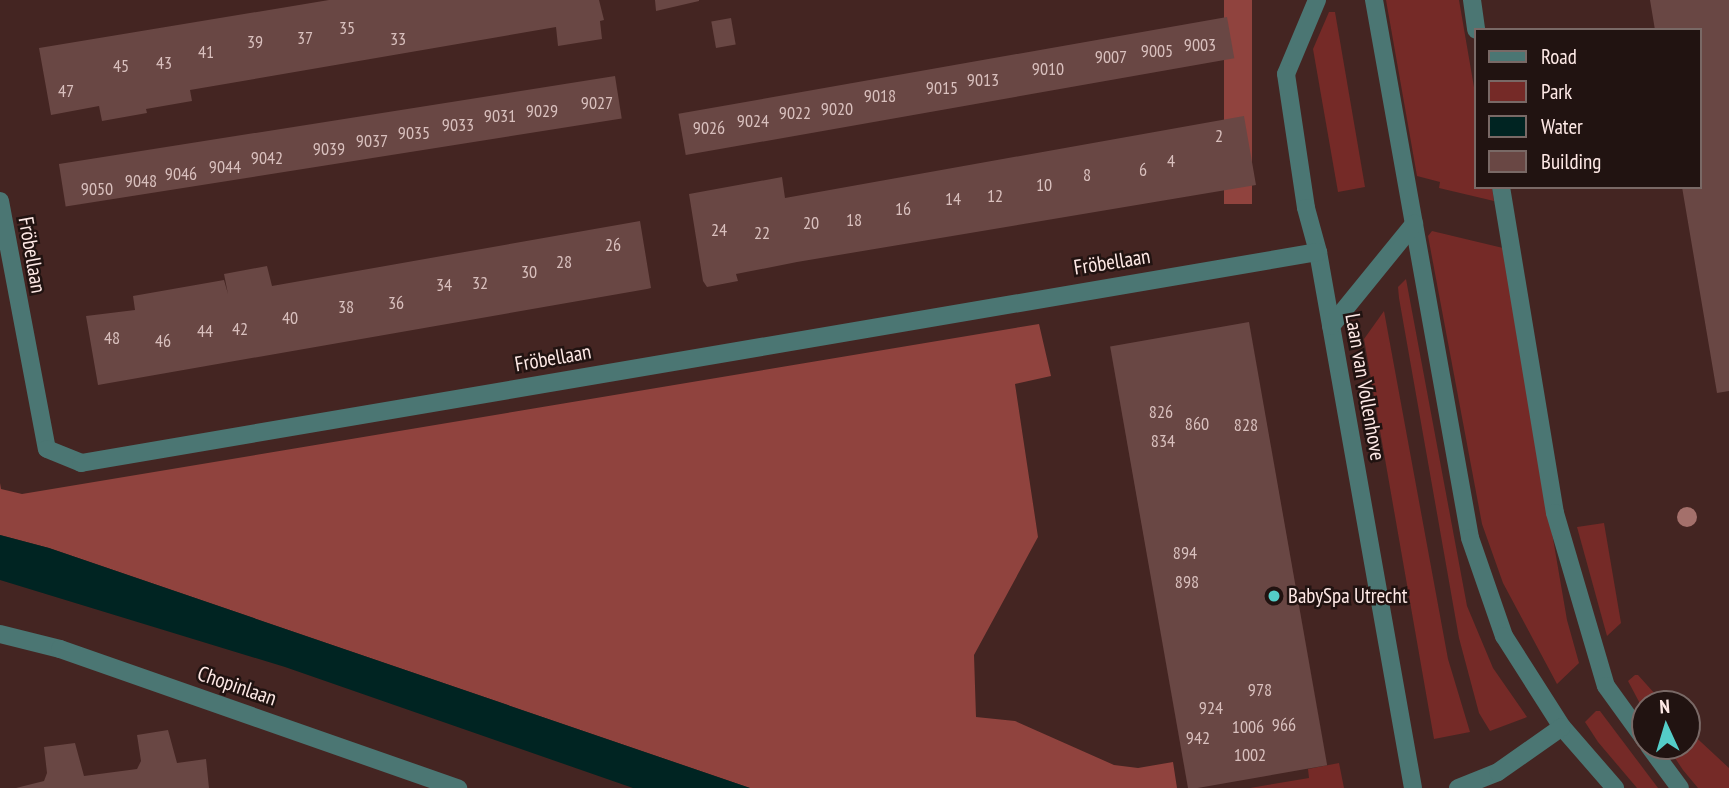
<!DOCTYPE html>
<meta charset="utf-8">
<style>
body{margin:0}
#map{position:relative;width:1729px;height:788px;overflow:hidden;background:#442522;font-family:"PT Sans Narrow",sans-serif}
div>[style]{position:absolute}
.green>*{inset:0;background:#752a27}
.forest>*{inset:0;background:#90433e;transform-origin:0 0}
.water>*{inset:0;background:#002422}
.building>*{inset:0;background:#694744;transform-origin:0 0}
.minor>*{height:18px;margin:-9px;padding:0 9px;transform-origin:9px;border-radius:9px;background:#4b7673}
.trees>*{width:20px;height:20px;margin:-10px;border-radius:50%;background:#a4706b}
.dots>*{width:19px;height:19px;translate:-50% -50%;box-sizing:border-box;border:4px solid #211311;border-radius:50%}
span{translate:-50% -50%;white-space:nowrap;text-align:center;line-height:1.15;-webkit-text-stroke:5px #211311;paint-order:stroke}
.number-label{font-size:18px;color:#d9c0be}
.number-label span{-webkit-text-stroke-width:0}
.street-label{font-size:21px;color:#fee9e6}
.poi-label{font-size:21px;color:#fee9e6}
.left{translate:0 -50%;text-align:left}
.legend{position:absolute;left:1474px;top:28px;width:228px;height:161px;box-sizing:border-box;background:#211311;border:2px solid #796966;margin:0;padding:9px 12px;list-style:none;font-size:21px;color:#fee9e6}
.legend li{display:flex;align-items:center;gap:14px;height:35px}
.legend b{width:35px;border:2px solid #796966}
.north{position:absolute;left:1631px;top:690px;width:70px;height:70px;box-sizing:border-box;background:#211311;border:2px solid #796966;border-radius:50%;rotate:356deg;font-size:19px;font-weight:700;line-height:28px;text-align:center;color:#fee9e6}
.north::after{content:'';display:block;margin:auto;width:24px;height:32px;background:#54cdc8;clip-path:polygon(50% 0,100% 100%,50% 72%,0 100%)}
</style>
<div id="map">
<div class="green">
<div style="clip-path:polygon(1386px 0,1459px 0,1475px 93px,1475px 187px,1492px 187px,1494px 201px,1439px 188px,1440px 182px,1417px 176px)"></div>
<div style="clip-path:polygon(1329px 12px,1335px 12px,1365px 187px,1338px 192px,1313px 49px)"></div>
<div style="clip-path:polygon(1432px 231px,1503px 248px,1567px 620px,1579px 663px,1557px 684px,1503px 583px,1482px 524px,1428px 236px)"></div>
<div style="clip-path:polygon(1406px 279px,1467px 606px,1493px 668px,1527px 717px,1490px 731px,1479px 713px,1459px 638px,1399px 298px,1398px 287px)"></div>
<div style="clip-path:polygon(1384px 311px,1448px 659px,1470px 732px,1434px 739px,1364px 339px)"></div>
<div style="clip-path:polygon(1604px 523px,1621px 623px,1607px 636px,1577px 527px)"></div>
<div style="clip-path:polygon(1635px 675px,1638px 675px,1664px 704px,1645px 704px,1645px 713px,1628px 681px)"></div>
<div style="clip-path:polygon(1596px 711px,1600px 711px,1658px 788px,1637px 788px,1598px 742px,1585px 722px)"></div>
<div style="clip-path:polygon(1687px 729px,1729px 768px,1729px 788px,1698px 788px,1683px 770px,1667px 746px,1687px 746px)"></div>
<div style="clip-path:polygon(1339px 763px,1344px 788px,1250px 788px,1309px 778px,1308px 769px)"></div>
</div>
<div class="forest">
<div style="left:1224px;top:0;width:28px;height:204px"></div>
<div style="clip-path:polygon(1039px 324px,1051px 376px,1015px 384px,1038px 537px,974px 655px,976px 717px,1015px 721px,1114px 765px,1138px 768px,1173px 762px,1177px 788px,750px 788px,49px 548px,0 535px,0 483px,1px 489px,22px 494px)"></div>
</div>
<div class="water">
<div style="clip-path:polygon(0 535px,49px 548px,750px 788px,633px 788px,285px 667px,0 580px)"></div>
</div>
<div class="building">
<div style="clip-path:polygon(329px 0,599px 0,604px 20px,600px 21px,602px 39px,558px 46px,556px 27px,190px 90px,192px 101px,146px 109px,147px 113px,102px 121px,99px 106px,51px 115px,39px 48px)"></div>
<div style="clip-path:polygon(655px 0,699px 0,699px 1px,656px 11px)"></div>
<div style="clip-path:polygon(1650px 0,1729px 0,1729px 391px,1717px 393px,1682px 187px,1699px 187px,1699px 30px,1655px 30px)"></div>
<div style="left:1227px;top:17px;width:42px;height:557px;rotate:80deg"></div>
<div style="left:731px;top:18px;width:27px;height:20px;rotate:80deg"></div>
<div style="left:615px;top:76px;width:43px;height:563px;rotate:81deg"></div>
<div style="clip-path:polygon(1244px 116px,1256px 185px,797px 262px,736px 274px,738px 281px,707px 287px,703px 281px,689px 194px,782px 177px,785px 198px)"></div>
<div style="clip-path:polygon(640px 221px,651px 288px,647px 289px,98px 385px,86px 316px,135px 310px,133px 296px,224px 280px,228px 294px,224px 274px,267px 266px,272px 286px)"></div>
<div style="left:1249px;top:322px;width:450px;height:141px;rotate:80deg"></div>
<div style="clip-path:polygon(168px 730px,177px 763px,206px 759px,209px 788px,16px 788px,44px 781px,47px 773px,44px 747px,75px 743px,84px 776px,137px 769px,141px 761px,137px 735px)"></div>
</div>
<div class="minor">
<div style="left:1317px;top:0;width:80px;rotate:112.7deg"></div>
<div style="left:1286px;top:74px;width:135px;rotate:81.5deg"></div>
<div style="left:1306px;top:208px;width:46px;rotate:74.7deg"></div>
<div style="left:1318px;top:252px;width:544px;rotate:79.95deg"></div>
<div style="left:1374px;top:0;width:546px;rotate:79.88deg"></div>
<div style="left:1470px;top:538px;width:104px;rotate:70.9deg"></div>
<div style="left:1504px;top:636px;width:108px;rotate:57.5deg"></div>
<div style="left:1562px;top:727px;width:81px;rotate:49deg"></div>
<div style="left:1472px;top:0;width:30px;rotate:82deg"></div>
<div style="left:1501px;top:187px;width:330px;rotate:80.6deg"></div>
<div style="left:1555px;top:513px;width:180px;rotate:73.6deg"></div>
<div style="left:1606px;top:686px;width:67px;rotate:54.2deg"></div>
<div style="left:0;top:201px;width:252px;rotate:79.3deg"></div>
<div style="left:47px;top:449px;width:37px;rotate:22deg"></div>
<div style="left:81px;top:463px;width:1255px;rotate:-9.68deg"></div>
<div style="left:1331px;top:326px;width:132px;rotate:-50.9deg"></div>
<div style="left:0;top:634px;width:62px;rotate:14deg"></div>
<div style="left:60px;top:649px;width:422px;rotate:19.3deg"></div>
<div style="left:1649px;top:746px;width:52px;rotate:53.6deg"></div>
<div style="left:1458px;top:788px;width:43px;rotate:-21.8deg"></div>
<div style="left:1498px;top:772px;width:78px;rotate:-35.1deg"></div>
</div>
<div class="trees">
<div style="left:1687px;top:517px"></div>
</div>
<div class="dots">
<div style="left:1274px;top:596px;background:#54cdc8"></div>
</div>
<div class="number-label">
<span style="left:347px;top:28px">35</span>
<span style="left:305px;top:38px">37</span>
<span style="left:398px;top:39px">33</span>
<span style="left:255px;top:42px">39</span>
<span style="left:1200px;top:45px">9003</span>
<span style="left:1157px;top:51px">9005</span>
<span style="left:206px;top:52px">41</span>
<span style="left:1111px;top:57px">9007</span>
<span style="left:164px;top:63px">43</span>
<span style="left:121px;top:66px">45</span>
<span style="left:1048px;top:69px">9010</span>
<span style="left:983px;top:80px">9013</span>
<span style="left:942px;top:88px">9015</span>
<span style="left:66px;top:91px">47</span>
<span style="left:880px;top:96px">9018</span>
<span style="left:597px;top:103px">9027</span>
<span style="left:837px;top:109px">9020</span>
<span style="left:542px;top:111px">9029</span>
<span style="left:795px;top:113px">9022</span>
<span style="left:500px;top:116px">9031</span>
<span style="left:753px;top:121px">9024</span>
<span style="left:458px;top:125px">9033</span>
<span style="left:709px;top:128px">9026</span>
<span style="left:414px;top:133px">9035</span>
<span style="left:1219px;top:136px">2</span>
<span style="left:372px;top:141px">9037</span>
<span style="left:329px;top:149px">9039</span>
<span style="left:267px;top:158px">9042</span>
<span style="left:1171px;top:161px">4</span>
<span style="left:225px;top:167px">9044</span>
<span style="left:1143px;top:170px">6</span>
<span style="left:181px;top:174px">9046</span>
<span style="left:1087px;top:175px">8</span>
<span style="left:141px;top:181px">9048</span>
<span style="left:1044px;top:185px">10</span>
<span style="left:97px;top:189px">9050</span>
<span style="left:995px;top:196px">12</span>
<span style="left:953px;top:199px">14</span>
<span style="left:903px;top:209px">16</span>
<span style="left:854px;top:220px">18</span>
<span style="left:811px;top:223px">20</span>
<span style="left:719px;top:230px">24</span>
<span style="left:762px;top:233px">22</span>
<span style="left:613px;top:245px">26</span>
<span style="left:564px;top:262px">28</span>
<span style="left:529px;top:272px">30</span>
<span style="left:480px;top:283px">32</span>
<span style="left:444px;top:285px">34</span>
<span style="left:396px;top:303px">36</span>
<span style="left:346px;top:307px">38</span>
<span style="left:290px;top:318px">40</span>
<span style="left:240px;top:329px">42</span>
<span style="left:205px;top:331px">44</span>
<span style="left:112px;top:338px">48</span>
<span style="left:163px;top:341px">46</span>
<span style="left:1161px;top:412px">826</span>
<span style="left:1197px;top:424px">860</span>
<span style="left:1246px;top:425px">828</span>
<span style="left:1163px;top:441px">834</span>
<span style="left:1185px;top:553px">894</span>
<span style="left:1187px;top:582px">898</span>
<span style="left:1260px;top:690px">978</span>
<span style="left:1211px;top:708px">924</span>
<span style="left:1284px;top:725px">966</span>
<span style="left:1248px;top:727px">1006</span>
<span style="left:1198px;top:738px">942</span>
<span style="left:1250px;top:755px">1002</span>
</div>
<div class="street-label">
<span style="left:32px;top:255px;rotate:80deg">Fröbellaan</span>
<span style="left:1112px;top:262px;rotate:-9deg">Fröbellaan</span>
<span style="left:553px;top:358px;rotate:-10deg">Fröbellaan</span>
<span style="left:1365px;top:387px;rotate:80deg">Laan van Vollenhove</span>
<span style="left:237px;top:686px;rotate:19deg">Chopinlaan</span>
</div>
<div class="poi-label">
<span class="left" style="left:1288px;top:596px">BabySpa Utrecht</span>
</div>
<ul class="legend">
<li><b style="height:9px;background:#4b7673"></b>Road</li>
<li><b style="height:19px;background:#752a27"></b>Park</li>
<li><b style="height:19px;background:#002422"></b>Water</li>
<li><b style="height:19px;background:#694744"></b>Building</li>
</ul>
<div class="north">N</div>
</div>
